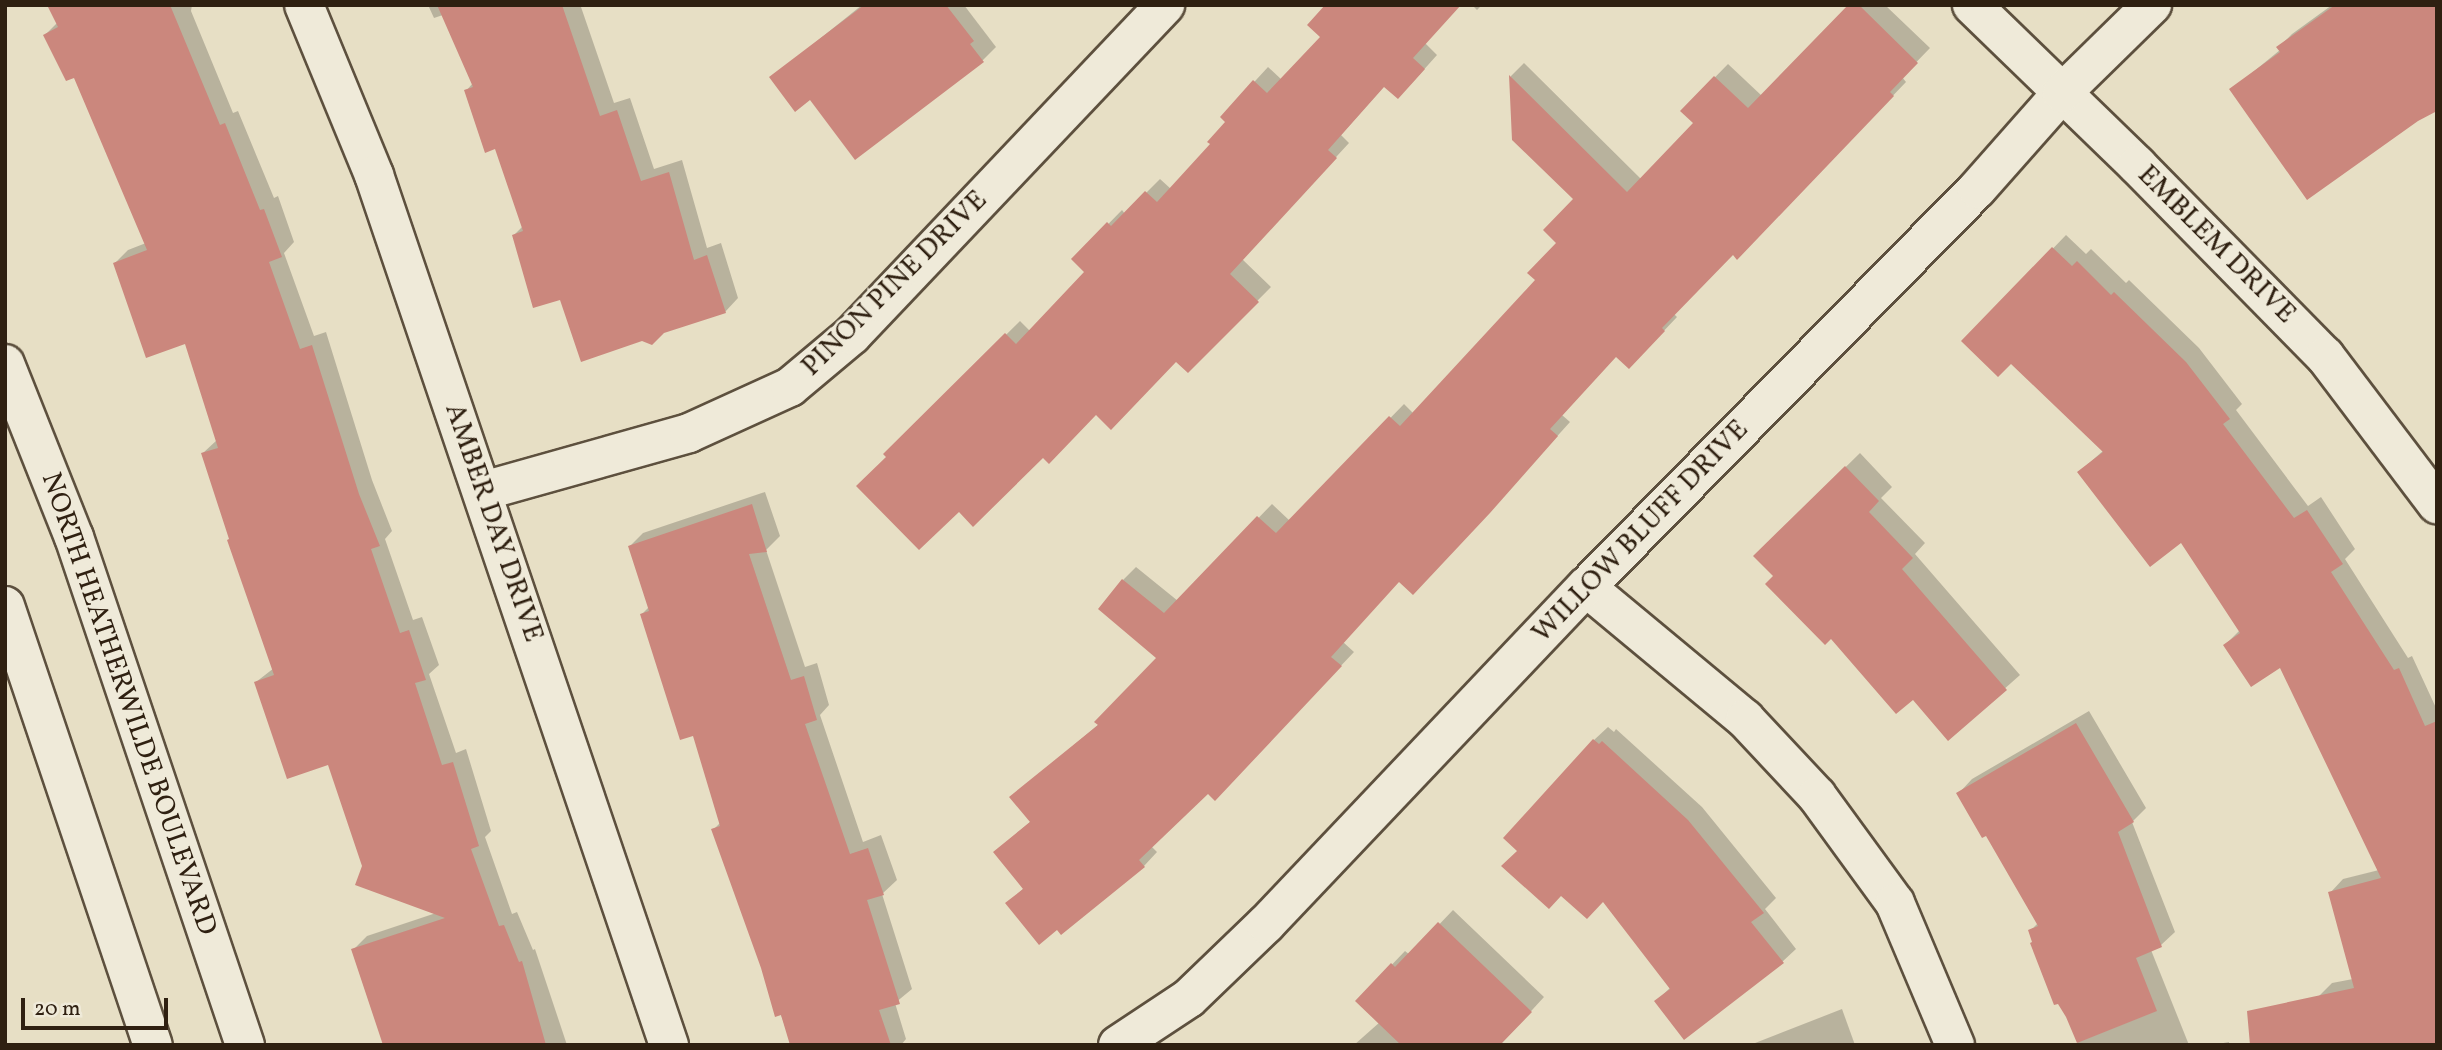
<!DOCTYPE html>
<style>
body{margin:0}
#map{position:relative;width:2442px;height:1050px;overflow:hidden;background:#e7dfc5;font-family:Vollkorn,serif}
div>[style]{position:absolute}
.shadow>*{inset:0;background:#0003}
.building>*{inset:0;background:#cb877d}
.roads{filter:drop-shadow(2px 0 #5d503e) drop-shadow(-2px 0 #5d503e) drop-shadow(0 2px #5d503e) drop-shadow(0 -2px #5d503e)}
.street>*{height:38px;margin:-19px;padding:0 19px;transform-origin:19px;border-radius:19px;background:#efead9}
.secondary>*{height:38px;margin:-19px;padding:0 19px;transform-origin:19px;border-radius:19px;background:#efead9}
span{translate:-50% -50%;white-space:nowrap;text-align:center;line-height:1.15;-webkit-text-stroke:5px #efead9;paint-order:stroke}
.street-label{font-size:28px;color:#2f2011}
.frame{position:absolute;inset:0;border:7px solid #2f2011;pointer-events:none}
.scale{position:absolute;left:21px;top:998px;width:147px;height:32px;box-sizing:border-box;border:4px solid #2f2011;border-top:0;padding-left:9px;font-size:21px;line-height:24px;white-space:nowrap;color:#2f2011;-webkit-text-stroke:5px #efead9;paint-order:stroke}
</style>
<div id="map">
<div class="shadow">
<div style="clip-path:polygon(49px 5px,192px 5px,191px 11px,233px 113px,238px 111px,274px 198px,278px 196px,294px 242px,284px 253px,314px 336px,326px 332px,372px 480px,392px 531px,385px 539px,413px 620px,422px 617px,439px 665px,429px 674px,456px 753px,466px 749px,491px 831px,485px 837px,512px 914px,517px 912px,533px 950px,535px 949px,567px 1045px,385px 1045px,353px 950px,367px 936px,436px 913px,364px 866px,329px 763px,256px 682px,274px 668px,203px 453px,217px 440px,186px 342px,115px 263px,128px 250px,146px 243px,75px 75px,45px 35px,58px 22px)"></div>
<div style="clip-path:polygon(428px 5px,583px 5px,581px 7px,614px 103px,630px 98px,654px 169px,682px 160px,707px 248px,721px 243px,738px 298px,725px 312px,561px 297px,514px 235px,523px 226px,496px 147px,466px 91px,473px 83px,443px 15px,434px 18px)"></div>
<div style="clip-path:polygon(862px 5px,964px 5px,996px 47px,983px 60px,811px 97px,771px 78px)"></div>
<div style="clip-path:polygon(1472px 5px,1482px 5px,1477px 10px)"></div>
<div style="clip-path:polygon(1850px 5px,1885px 5px,1930px 48px,1902px 77px,1906px 82px,1751px 244px,1733px 253px,1674px 314px,1677px 317px,1642px 354px,1616px 355px,1562px 415px,1570px 422px,1461px 543px,1400px 580px,1343px 642px,1354px 652px,1228px 785px,1208px 791px,1151px 846px,1157px 852px,1144px 866px,1008px 903px,1024px 888px,995px 852px,1031px 821px,1012px 797px,1099px 724px,1159px 657px,1123px 580px,1136px 567px,1178px 601px,1272px 504px,1290px 521px,1404px 404px,1414px 414px,1538px 280px,1558px 243px,1575px 199px,1514px 139px,1511px 76px,1524px 63px,1641px 179px,1695px 123px,1682px 111px,1728px 64px,1762px 96px)"></div>
<div style="clip-path:polygon(2332px 5px,2336px 5px,2417px 119px,2231px 90px,2280px 50px,2279px 47px,2292px 34px)"></div>
<div style="clip-path:polygon(1425px 43px,1437px 55px,1411px 84px,1385px 85px,1341px 135px,1349px 143px,1242px 259px,1271px 287px,1188px 371px,1177px 360px,1097px 413px,1043px 455px,888px 457px,885px 454px,1020px 321px,1030px 331px,1087px 272px,1074px 259px,1122px 210px,1125px 214px,1160px 179px,1171px 189px,1212px 144px,1227px 122px,1222px 117px,1268px 67px,1282px 80px)"></div>
<div style="clip-path:polygon(2066px 235px,2086px 254px,2091px 249px,2126px 283px,2129px 280px,2199px 348px,2242px 404px,2236px 410px,2308px 506px,2321px 497px,2355px 549px,2345px 559px,2408px 658px,2412px 656px,2437px 710px,2437px 1045px,2318px 997px,2332px 983px,2353px 979px,2330px 893px,2343px 879px,2379px 870px,2281px 666px,2225px 645px,2240px 630px,2181px 540px,2079px 472px,2104px 450px,2011px 362px,1964px 341px)"></div>
<div style="clip-path:polygon(1860px 453px,1892px 487px,1881px 498px,1925px 543px,1915px 554px,2020px 675px,1948px 739px,1913px 698px,1755px 556px)"></div>
<div style="clip-path:polygon(765px 492px,780px 536px,766px 550px,805px 667px,817px 663px,829px 705px,820px 715px,863px 842px,881px 835px,897px 880px,882px 894px,912px 989px,895px 1003px,906px 1039px,901px 1045px,792px 1045px,713px 830px,721px 822px,694px 734px,642px 614px,650px 606px,630px 546px,643px 533px)"></div>
<div style="clip-path:polygon(2089px 711px,2146px 808px,2132px 822px,2175px 932px,2161px 945px,2151px 950px,2189px 1045px,2079px 1045px,2030px 931px,2038px 923px,1986px 833px,1959px 793px,1972px 779px)"></div>
<div style="clip-path:polygon(1608px 727px,1614px 732px,1616px 729px,1702px 807px,1776px 898px,1765px 909px,1796px 949px,1782px 962px,1656px 1001px,1671px 987px,1604px 900px,1519px 851px,1594px 740px)"></div>
<div style="clip-path:polygon(1453px 910px,1544px 997px,1500px 1045px,1354px 1045px,1380px 1022px,1357px 1001px,1405px 951px,1410px 955px)"></div>
<div style="clip-path:polygon(1842px 1009px,1855px 1045px,1750px 1045px)"></div>
<div style="clip-path:polygon(2229px 1042px,2229px 1045px,2212px 1045px)"></div>
</div>
<div class="building">
<div style="clip-path:polygon(47px 5px,170px 5px,220px 125px,225px 123px,260px 210px,264px 209px,282px 257px,269px 262px,300px 349px,312px 345px,359px 494px,380px 546px,371px 549px,400px 633px,409px 630px,426px 680px,415px 683px,442px 765px,453px 762px,479px 846px,471px 849px,499px 926px,504px 925px,519px 962px,522px 961px,546px 1045px,383px 1045px,351px 949px,445px 918px,355px 885px,362px 866px,328px 765px,287px 779px,254px 682px,274px 675px,227px 540px,229px 539px,201px 453px,218px 448px,185px 344px,146px 358px,113px 263px,147px 250px,74px 78px,66px 81px,43px 35px,58px 27px)"></div>
<div style="clip-path:polygon(437px 5px,562px 5px,600px 116px,617px 110px,641px 181px,669px 172px,694px 260px,707px 255px,726px 313px,664px 333px,652px 345px,642px 341px,581px 362px,560px 300px,533px 308px,512px 235px,523px 231px,495px 149px,485px 153px,464px 90px,473px 87px)"></div>
<div style="clip-path:polygon(864px 5px,946px 5px,974px 41px,970px 44px,984px 62px,855px 160px,810px 100px,795px 112px,769px 77px)"></div>
<div style="clip-path:polygon(1325px 5px,1461px 5px,1413px 58px,1425px 69px,1398px 99px,1384px 87px,1328px 150px,1337px 158px,1230px 274px,1259px 302px,1188px 373px,1176px 362px,1111px 430px,1096px 415px,1049px 464px,1043px 458px,973px 527px,959px 512px,919px 550px,856px 486px,886px 457px,883px 454px,1005px 333px,1016px 344px,1084px 272px,1071px 259px,1107px 222px,1111px 226px,1145px 191px,1157px 202px,1210px 144px,1207px 142px,1225px 122px,1220px 117px,1253px 80px,1267px 93px,1320px 37px,1307px 25px)"></div>
<div style="clip-path:polygon(1848px 5px,1859px 5px,1918px 63px,1890px 92px,1894px 96px,1737px 260px,1733px 255px,1662px 328px,1665px 331px,1629px 369px,1616px 357px,1550px 429px,1558px 436px,1490px 513px,1413px 595px,1399px 582px,1331px 657px,1342px 666px,1215px 801px,1208px 794px,1139px 860px,1145px 867px,1061px 935px,1057px 930px,1039px 945px,1005px 903px,1023px 889px,993px 852px,1030px 822px,1009px 797px,1098px 725px,1094px 722px,1156px 658px,1098px 609px,1122px 579px,1164px 613px,1257px 516px,1276px 533px,1389px 416px,1400px 426px,1535px 280px,1527px 273px,1556px 243px,1543px 230px,1573px 199px,1512px 140px,1509px 75px,1627px 192px,1693px 123px,1680px 111px,1714px 76px,1748px 108px)"></div>
<div style="clip-path:polygon(2335px 5px,2437px 5px,2437px 111px,2418px 121px,2307px 200px,2229px 89px,2280px 52px,2276px 47px)"></div>
<div style="clip-path:polygon(2052px 247px,2072px 266px,2077px 261px,2111px 295px,2114px 292px,2186px 362px,2230px 419px,2223px 424px,2294px 518px,2307px 510px,2343px 564px,2331px 572px,2394px 670px,2399px 668px,2425px 726px,2437px 721px,2437px 1045px,2250px 1045px,2247px 1011px,2354px 988px,2328px 892px,2381px 878px,2280px 668px,2251px 687px,2223px 645px,2240px 633px,2181px 543px,2150px 567px,2077px 472px,2103px 452px,2011px 364px,1998px 377px,1961px 341px)"></div>
<div style="clip-path:polygon(1845px 466px,1879px 501px,1869px 512px,1913px 558px,1902px 569px,2007px 690px,1948px 741px,1913px 700px,1896px 714px,1831px 639px,1825px 645px,1765px 584px,1773px 576px,1753px 556px)"></div>
<div style="clip-path:polygon(752px 504px,767px 552px,749px 554px,791px 680px,804px 676px,817px 720px,805px 724px,850px 854px,868px 848px,884px 895px,867px 900px,900px 1004px,879px 1010px,891px 1045px,790px 1045px,781px 1015px,775px 1017px,761px 968px,711px 829px,720px 826px,693px 736px,680px 740px,640px 614px,649px 611px,628px 546px)"></div>
<div style="clip-path:polygon(2076px 723px,2134px 822px,2118px 832px,2162px 947px,2136px 958px,2157px 1011px,2077px 1043px,2066px 1017px,2058px 1004px,2054px 1005px,2030px 943px,2032px 942px,2028px 930px,2038px 926px,1986px 836px,1982px 838px,1956px 793px)"></div>
<div style="clip-path:polygon(1593px 739px,1599px 744px,1602px 741px,1688px 820px,1764px 913px,1751px 922px,1784px 963px,1684px 1040px,1654px 1001px,1670px 989px,1603px 902px,1587px 919px,1561px 896px,1549px 909px,1501px 866px,1517px 851px,1503px 838px)"></div>
<div style="clip-path:polygon(1438px 922px,1532px 1012px,1500px 1045px,1401px 1045px,1355px 1001px,1391px 963px,1395px 967px)"></div>
</div>
<div class="roads">
<div class="street">
<div style="left:304px;top:5px;width:184px;rotate:67.6deg"></div>
<div style="left:374px;top:175px;width:919px;rotate:71.27deg"></div>
<div style="left:1972px;top:5px;width:230px;rotate:44.1deg"></div>
<div style="left:2137px;top:165px;width:268px;rotate:45.5deg"></div>
<div style="left:2325px;top:356px;width:186px;rotate:52.9deg"></div>
<div style="left:483px;top:491px;width:214px;rotate:-15.7deg"></div>
<div style="left:689px;top:433px;width:111px;rotate:-24.5deg"></div>
<div style="left:790px;top:387px;width:81px;rotate:-40deg"></div>
<div style="left:852px;top:335px;width:455px;rotate:-46.5deg"></div>
<div style="left:1586px;top:587px;width:207px;rotate:39.7deg"></div>
<div style="left:1745px;top:719px;width:105px;rotate:46.9deg"></div>
<div style="left:1817px;top:796px;width:132px;rotate:53.9deg"></div>
<div style="left:1895px;top:903px;width:154px;rotate:67.1deg"></div>
<div style="left:1118px;top:1045px;width:85px;rotate:-33.5deg"></div>
<div style="left:1189px;top:998px;width:107px;rotate:-43.9deg"></div>
<div style="left:1266px;top:924px;width:465px;rotate:-46.5deg"></div>
<div style="left:1586px;top:587px;width:558px;rotate:-45.51deg"></div>
<div style="left:1977px;top:189px;width:128px;rotate:-48.5deg"></div>
<div style="left:2062px;top:93px;width:126px;rotate:-44.4deg"></div>
</div>
<div class="secondary">
<div style="left:5px;top:364px;width:186px;rotate:68.3deg"></div>
<div style="left:74px;top:537px;width:536px;rotate:71.4deg"></div>
<div style="left:5px;top:606px;width:463px;rotate:71.4deg"></div>
</div>
</div>
<div class="street-label">
<span style="left:2216px;top:245px;rotate:45deg">EMBLEM DRIVE</span>
<span style="left:895px;top:284px;rotate:-45deg">PINON PINE DRIVE</span>
<span style="left:493px;top:523px;rotate:71deg">AMBER DAY DRIVE</span>
<span style="left:1641px;top:532px;rotate:-46deg">WILLOW BLUFF DRIVE</span>
<span style="left:128px;top:704px;rotate:71deg">NORTH HEATHERWILDE BOULEVARD</span>
</div>
<div class="frame"></div>
<div class="scale">20 m</div>
</div>
